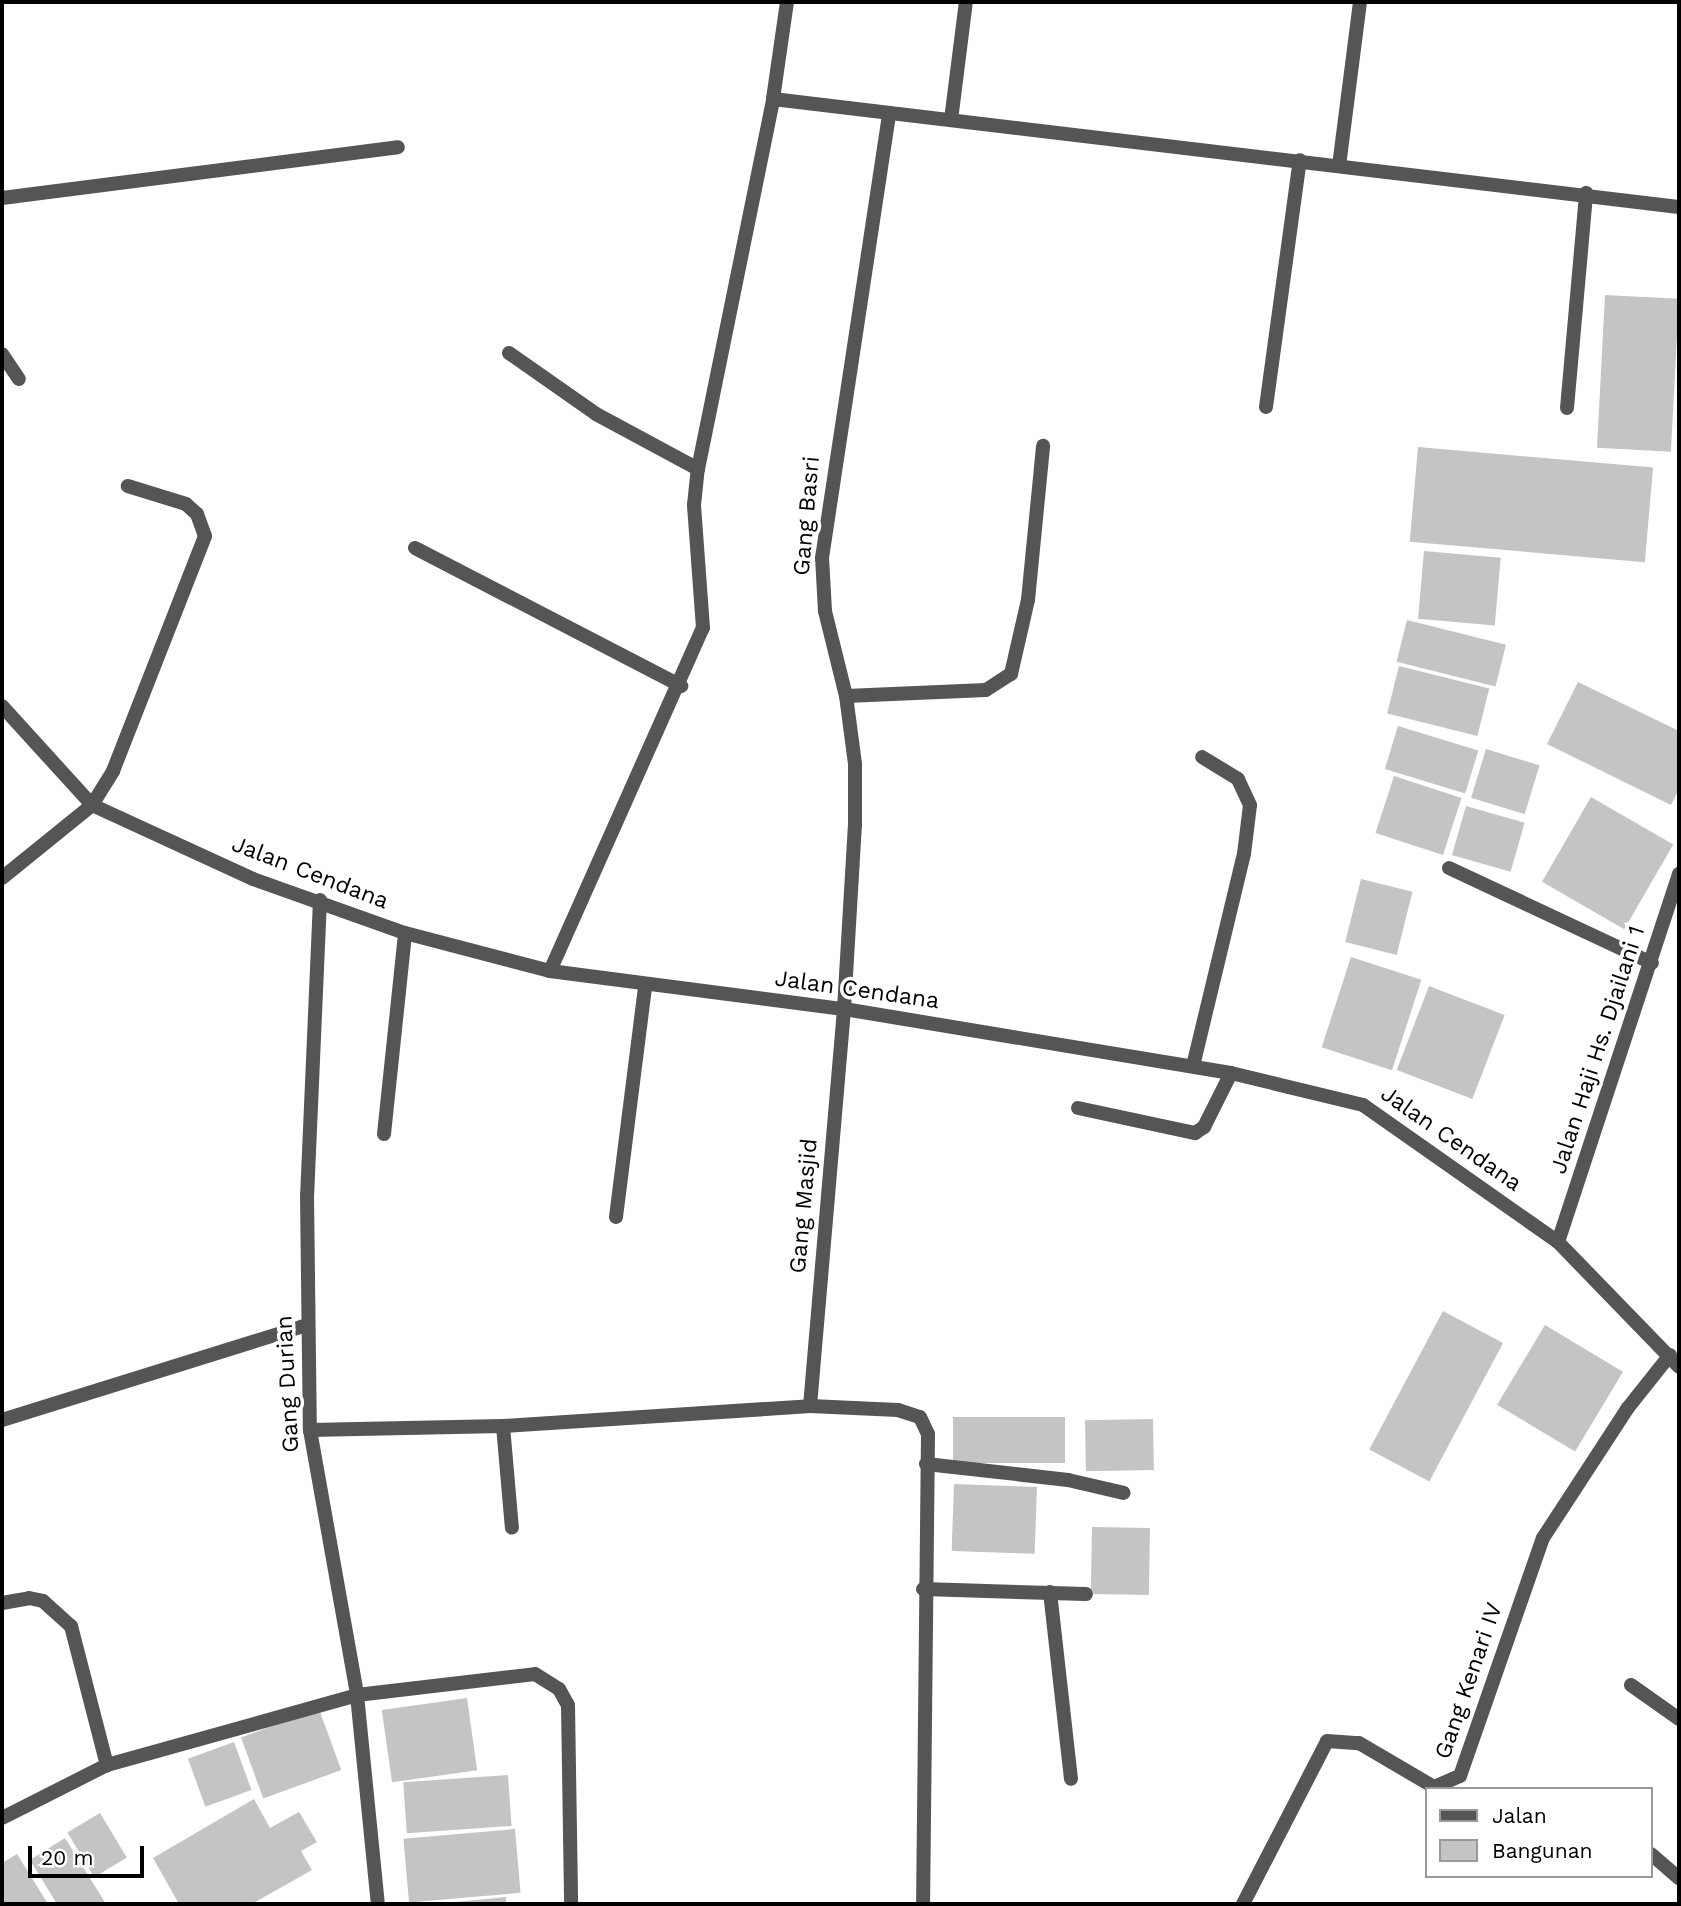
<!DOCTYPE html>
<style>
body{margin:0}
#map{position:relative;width:1681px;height:1906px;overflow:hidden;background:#fff;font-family:"Work Sans",sans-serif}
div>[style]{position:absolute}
.building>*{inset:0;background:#c4c4c4;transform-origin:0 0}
.service>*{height:14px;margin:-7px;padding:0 7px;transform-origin:7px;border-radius:7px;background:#555}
.minor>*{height:14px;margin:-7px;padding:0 7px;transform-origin:7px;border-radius:7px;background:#555}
.tertiary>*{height:14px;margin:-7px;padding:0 7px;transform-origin:7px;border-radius:7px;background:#555}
span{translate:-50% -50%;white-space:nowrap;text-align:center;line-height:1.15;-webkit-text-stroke:7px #fff;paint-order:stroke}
.street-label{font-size:23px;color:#000}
.frame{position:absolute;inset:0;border:4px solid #000;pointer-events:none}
.legend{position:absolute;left:1425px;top:1787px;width:228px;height:91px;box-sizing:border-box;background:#fff;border:2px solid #999;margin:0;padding:9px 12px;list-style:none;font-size:21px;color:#000}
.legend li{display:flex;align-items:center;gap:14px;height:35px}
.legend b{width:35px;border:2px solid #999}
.scale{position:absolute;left:28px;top:1846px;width:116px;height:32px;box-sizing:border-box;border:4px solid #000;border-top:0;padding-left:9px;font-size:21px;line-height:24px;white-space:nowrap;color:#000;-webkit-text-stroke:5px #fff;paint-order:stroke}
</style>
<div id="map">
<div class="building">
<div style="left:1605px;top:295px;width:74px;height:153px;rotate:3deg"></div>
<div style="left:1418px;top:447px;width:236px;height:95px;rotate:5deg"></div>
<div style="left:1424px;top:551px;width:77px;height:68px;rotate:5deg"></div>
<div style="left:1407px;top:620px;width:102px;height:43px;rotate:14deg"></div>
<div style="left:1399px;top:666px;width:93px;height:49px;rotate:14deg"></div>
<div style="clip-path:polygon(1578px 682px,1679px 731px,1679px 789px,1671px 805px,1547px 744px)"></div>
<div style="left:1398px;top:726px;width:84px;height:45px;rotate:17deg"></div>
<div style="left:1486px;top:749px;width:56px;height:51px;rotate:17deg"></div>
<div style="left:1394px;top:776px;width:71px;height:60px;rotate:18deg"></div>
<div style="left:1591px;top:797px;width:95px;height:98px;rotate:30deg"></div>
<div style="left:1466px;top:806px;width:61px;height:51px;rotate:16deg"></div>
<div style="left:1361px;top:879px;width:53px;height:65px;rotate:14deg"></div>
<div style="left:1351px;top:957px;width:74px;height:95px;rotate:18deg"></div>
<div style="left:1429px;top:986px;width:81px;height:90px;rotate:21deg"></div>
<div style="left:1443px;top:1311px;width:68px;height:157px;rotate:28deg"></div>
<div style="left:1545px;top:1325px;width:91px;height:93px;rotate:31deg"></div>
<div style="left:1065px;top:1417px;width:46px;height:112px;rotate:90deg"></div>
<div style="left:1153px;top:1419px;width:51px;height:68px;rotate:89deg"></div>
<div style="left:954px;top:1484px;width:83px;height:67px;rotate:2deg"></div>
<div style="left:1092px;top:1527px;width:58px;height:67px;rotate:1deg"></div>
<div style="left:467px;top:1698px;width:73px;height:86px;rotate:82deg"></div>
<div style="left:319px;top:1709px;width:65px;height:83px;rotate:70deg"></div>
<div style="left:234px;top:1742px;width:51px;height:49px;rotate:70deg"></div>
<div style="left:508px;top:1775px;width:51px;height:105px;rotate:86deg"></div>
<div style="clip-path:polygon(254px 1799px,270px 1828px,299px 1812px,317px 1842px,301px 1851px,312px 1870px,252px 1904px,179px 1904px,153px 1858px)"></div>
<div style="left:100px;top:1813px;width:52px;height:38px;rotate:59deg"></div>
<div style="left:515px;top:1829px;width:64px;height:112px;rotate:85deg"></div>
<div style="clip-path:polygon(65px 1838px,106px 1904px,57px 1904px,30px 1860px)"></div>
<div style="clip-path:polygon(17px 1854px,48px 1904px,2px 1904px,2px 1863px)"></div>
<div style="clip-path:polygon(506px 1897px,506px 1904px,455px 1904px,455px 1902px)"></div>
</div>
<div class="service">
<div style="left:1339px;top:166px;width:165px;rotate:-82.7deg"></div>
<div style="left:1567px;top:408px;width:216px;rotate:-84.9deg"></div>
<div style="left:1078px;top:1108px;width:120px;rotate:12.1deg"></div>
<div style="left:1195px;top:1133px;width:11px;rotate:-34deg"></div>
<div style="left:1204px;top:1127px;width:60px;rotate:-63.4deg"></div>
<div style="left:503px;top:1426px;width:102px;rotate:85deg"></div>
<div style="left:1651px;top:1854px;width:37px;rotate:41deg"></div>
</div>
<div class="minor">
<div style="left:773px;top:99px;width:912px;rotate:6.8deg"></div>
<div style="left:951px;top:120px;width:119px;rotate:-82.8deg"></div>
<div style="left:2px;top:198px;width:399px;rotate:-7.3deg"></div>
<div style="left:509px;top:353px;width:106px;rotate:35deg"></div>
<div style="left:596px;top:414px;width:116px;rotate:28.3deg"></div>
<div style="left:2px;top:354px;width:30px;rotate:56deg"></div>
<div style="left:1266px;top:407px;width:249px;rotate:-82.2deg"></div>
<div style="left:415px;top:548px;width:300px;rotate:27.4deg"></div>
<div style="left:846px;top:696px;width:140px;rotate:-2.5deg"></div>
<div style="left:986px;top:690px;width:30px;rotate:-33deg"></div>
<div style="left:1011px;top:674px;width:76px;rotate:-77.1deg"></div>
<div style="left:1028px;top:600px;width:155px;rotate:-84.4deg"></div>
<div style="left:1449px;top:868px;width:224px;rotate:25.1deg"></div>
<div style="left:2px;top:878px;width:116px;rotate:-39deg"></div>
<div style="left:92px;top:805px;width:40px;rotate:-58deg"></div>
<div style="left:113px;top:771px;width:252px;rotate:-68.6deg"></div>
<div style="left:205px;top:536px;width:23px;rotate:-110deg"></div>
<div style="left:197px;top:514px;width:15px;rotate:-138deg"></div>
<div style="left:186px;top:504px;width:61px;rotate:-162.8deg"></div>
<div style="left:320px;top:900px;width:295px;rotate:92.5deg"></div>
<div style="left:307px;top:1195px;width:235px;rotate:89.3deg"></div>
<div style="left:310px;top:1430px;width:269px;rotate:79.9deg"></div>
<div style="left:357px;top:1695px;width:210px;rotate:84.3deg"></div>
<div style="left:550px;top:971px;width:376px;rotate:-66deg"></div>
<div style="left:703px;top:628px;width:123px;rotate:-94.2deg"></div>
<div style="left:694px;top:505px;width:36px;rotate:-84deg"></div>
<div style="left:698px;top:469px;width:378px;rotate:-78.5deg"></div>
<div style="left:773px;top:99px;width:98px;rotate:-81.8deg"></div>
<div style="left:1193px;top:1066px;width:218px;rotate:-76.5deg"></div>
<div style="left:1244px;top:854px;width:49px;rotate:-83deg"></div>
<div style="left:1250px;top:805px;width:29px;rotate:-115deg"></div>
<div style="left:1238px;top:779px;width:42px;rotate:-148.6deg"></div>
<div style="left:384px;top:1134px;width:202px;rotate:-84deg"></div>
<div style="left:616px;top:1217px;width:233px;rotate:-82.8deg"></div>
<div style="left:1558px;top:1242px;width:388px;rotate:-71.8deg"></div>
<div style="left:810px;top:1406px;width:398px;rotate:-85.1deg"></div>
<div style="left:844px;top:1009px;width:184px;rotate:-86.6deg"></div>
<div style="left:855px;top:825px;width:61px;rotate:-90deg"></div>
<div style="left:855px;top:764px;width:69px;rotate:-97.5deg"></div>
<div style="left:846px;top:696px;width:88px;rotate:-103.9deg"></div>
<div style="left:825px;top:611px;width:53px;rotate:-93.2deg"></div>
<div style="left:822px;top:558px;width:450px;rotate:-81.4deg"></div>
<div style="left:2px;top:1420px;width:319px;rotate:-17.3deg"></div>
<div style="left:310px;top:1430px;width:193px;rotate:-1.2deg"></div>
<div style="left:503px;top:1426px;width:308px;rotate:-3.7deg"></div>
<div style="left:810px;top:1406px;width:88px;rotate:2.6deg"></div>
<div style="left:898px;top:1410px;width:23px;rotate:18deg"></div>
<div style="left:920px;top:1417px;width:19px;rotate:65deg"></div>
<div style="left:928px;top:1434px;width:470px;rotate:90.6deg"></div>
<div style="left:926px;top:1464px;width:143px;rotate:6.4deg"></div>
<div style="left:1068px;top:1480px;width:57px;rotate:13.1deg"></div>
<div style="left:923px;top:1589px;width:163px;rotate:1.8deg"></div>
<div style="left:1050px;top:1592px;width:188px;rotate:83.6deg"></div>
<div style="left:2px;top:1603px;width:27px;rotate:-10deg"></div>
<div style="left:29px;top:1598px;width:14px;rotate:12deg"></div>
<div style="left:43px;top:1601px;width:38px;rotate:42deg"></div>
<div style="left:71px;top:1626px;width:144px;rotate:75.5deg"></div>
<div style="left:1631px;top:1685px;width:59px;rotate:35.3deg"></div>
<div style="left:2px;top:1818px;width:118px;rotate:-26.8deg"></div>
<div style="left:107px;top:1765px;width:260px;rotate:-15.6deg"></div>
<div style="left:357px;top:1695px;width:179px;rotate:-6.7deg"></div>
<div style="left:535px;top:1674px;width:28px;rotate:32deg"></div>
<div style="left:559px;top:1689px;width:18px;rotate:61deg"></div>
<div style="left:568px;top:1705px;width:199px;rotate:89.1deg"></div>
<div style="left:1243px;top:1904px;width:183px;rotate:-62.7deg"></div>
<div style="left:1327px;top:1741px;width:32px;rotate:4deg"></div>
<div style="left:1359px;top:1743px;width:87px;rotate:30.4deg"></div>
<div style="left:1434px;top:1787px;width:28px;rotate:-23deg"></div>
<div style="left:1460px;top:1776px;width:252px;rotate:-70.8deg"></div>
<div style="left:1543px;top:1538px;width:154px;rotate:-56.9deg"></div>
<div style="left:1627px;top:1409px;width:69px;rotate:-51.5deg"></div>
</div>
<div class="tertiary">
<div style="left:2px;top:706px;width:134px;rotate:47.7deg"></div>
<div style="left:92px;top:805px;width:177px;rotate:24.7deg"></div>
<div style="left:253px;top:879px;width:161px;rotate:19.6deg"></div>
<div style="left:405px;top:933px;width:150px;rotate:14.7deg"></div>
<div style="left:550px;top:971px;width:296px;rotate:7.4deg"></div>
<div style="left:844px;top:1009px;width:392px;rotate:9.4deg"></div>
<div style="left:1231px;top:1073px;width:136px;rotate:13.6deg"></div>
<div style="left:1363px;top:1105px;width:238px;rotate:35.1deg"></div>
<div style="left:1558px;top:1242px;width:174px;rotate:45.9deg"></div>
</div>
<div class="street-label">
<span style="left:807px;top:516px;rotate:-85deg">Gang Basri</span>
<span style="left:310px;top:873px;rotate:21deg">Jalan Cendana</span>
<span style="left:857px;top:990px;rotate:8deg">Jalan Cendana</span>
<span style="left:1598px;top:1050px;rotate:-72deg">Jalan Haji Hs. Djailani 1</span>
<span style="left:1451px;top:1139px;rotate:35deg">Jalan Cendana</span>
<span style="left:804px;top:1206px;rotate:-85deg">Gang Masjid</span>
<span style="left:288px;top:1384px;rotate:-93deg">Gang Durian</span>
<span style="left:1469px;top:1681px;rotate:-71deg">Gang Kenari IV</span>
</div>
<div class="frame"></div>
<ul class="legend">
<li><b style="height:9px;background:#555"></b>Jalan</li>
<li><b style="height:19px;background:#c4c4c4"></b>Bangunan</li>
</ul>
<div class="scale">20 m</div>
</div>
